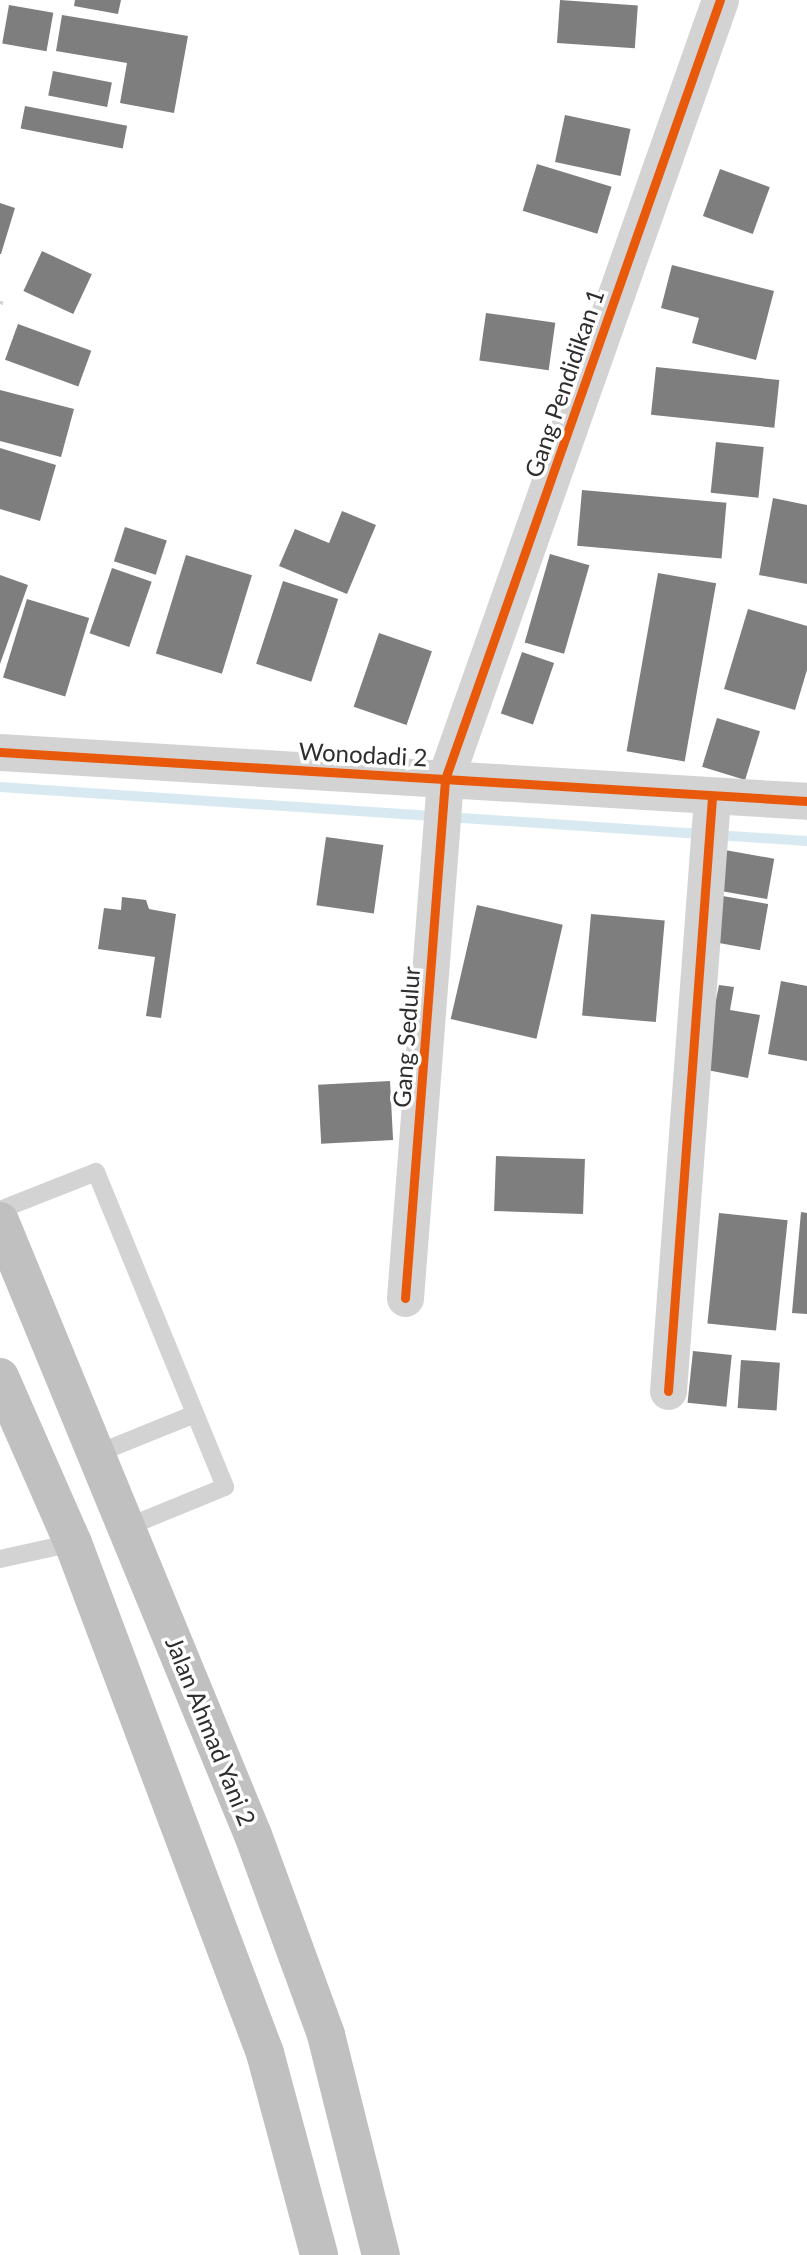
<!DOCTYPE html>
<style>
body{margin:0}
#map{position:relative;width:807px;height:2255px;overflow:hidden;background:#fff;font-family:Lato,sans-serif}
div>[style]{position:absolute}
.stream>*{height:10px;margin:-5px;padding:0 5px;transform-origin:5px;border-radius:5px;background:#d9e9f1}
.building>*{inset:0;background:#7e7e7e;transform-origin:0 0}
.path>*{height:4.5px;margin-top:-2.25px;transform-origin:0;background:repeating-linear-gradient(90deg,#d3d3d3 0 3.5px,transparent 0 7px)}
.lane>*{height:18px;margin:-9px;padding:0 9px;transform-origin:9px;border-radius:9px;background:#d3d3d3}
.street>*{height:37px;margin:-18.5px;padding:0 18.5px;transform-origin:18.5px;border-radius:18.5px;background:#d3d3d3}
.highway>*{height:38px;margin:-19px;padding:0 19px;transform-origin:19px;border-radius:19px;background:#c0c0c0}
.cycleway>*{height:9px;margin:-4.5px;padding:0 4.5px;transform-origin:4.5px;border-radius:4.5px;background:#e8590c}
span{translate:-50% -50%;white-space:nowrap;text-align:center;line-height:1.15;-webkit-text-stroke:7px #fff;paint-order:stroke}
.street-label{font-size:24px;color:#2e2e2e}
</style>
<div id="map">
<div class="stream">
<div style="left:0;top:787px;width:703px;rotate:3.84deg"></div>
<div style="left:716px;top:835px;width:91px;rotate:3.8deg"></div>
</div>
<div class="building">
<div style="clip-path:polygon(75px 0,121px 0,118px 14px,74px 6px)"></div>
<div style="left:560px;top:0;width:78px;height:43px;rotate:4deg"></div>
<div style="left:9px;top:5px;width:45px;height:39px;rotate:10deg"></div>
<div style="clip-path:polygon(62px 15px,188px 36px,174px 113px,120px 103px,127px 63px,56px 51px)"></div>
<div style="left:53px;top:71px;width:60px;height:25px;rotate:11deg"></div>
<div style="left:25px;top:106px;width:104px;height:23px;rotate:11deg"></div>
<div style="left:565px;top:115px;width:67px;height:48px;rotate:12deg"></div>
<div style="left:537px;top:164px;width:78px;height:49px;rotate:17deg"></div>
<div style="left:720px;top:169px;width:53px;height:50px;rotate:20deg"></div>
<div style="clip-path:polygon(0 203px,15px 208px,1px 254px,0 254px)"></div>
<div style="left:42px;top:251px;width:55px;height:44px;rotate:25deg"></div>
<div style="clip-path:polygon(672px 265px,774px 291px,756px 360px,692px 343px,699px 318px,661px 308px)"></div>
<div style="left:486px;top:313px;width:70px;height:48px;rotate:8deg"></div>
<div style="left:18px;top:324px;width:78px;height:38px;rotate:20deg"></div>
<div style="left:656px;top:367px;width:124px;height:48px;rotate:6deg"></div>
<div style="clip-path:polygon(0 390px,74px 409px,61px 457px,0 441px)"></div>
<div style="left:716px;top:442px;width:48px;height:51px;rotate:6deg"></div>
<div style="clip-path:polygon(0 448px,56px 465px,40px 521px,0 509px)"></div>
<div style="left:582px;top:490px;width:145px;height:56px;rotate:5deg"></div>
<div style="clip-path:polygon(773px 498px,807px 505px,807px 584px,759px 575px)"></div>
<div style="clip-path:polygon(342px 511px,376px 525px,347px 594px,279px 566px,295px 529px,329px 543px)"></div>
<div style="left:125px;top:527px;width:44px;height:36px;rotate:18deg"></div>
<div style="left:550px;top:554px;width:41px;height:92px;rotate:16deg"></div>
<div style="left:186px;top:555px;width:69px;height:103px;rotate:17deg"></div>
<div style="left:112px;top:568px;width:42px;height:69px;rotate:19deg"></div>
<div style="left:658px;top:573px;width:59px;height:181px;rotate:10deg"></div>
<div style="clip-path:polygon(0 575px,28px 585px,0 664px)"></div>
<div style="left:283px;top:581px;width:58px;height:87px;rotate:18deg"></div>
<div style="left:27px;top:599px;width:65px;height:82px;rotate:17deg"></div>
<div style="clip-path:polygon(748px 609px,807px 626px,807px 670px,795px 710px,724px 689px)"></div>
<div style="left:379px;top:633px;width:56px;height:78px;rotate:19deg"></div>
<div style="left:522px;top:652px;width:34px;height:65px;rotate:19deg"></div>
<div style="left:717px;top:718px;width:45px;height:51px;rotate:17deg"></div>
<div style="left:326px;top:837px;width:58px;height:69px;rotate:8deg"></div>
<div style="left:725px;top:850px;width:50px;height:41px;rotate:10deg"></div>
<div style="left:717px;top:895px;width:52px;height:47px;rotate:10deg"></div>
<div style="clip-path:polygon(122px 897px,146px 900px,149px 909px,176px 914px,161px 1018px,146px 1016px,155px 957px,98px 949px,104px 908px,121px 910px)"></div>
<div style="left:477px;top:905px;width:88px;height:117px;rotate:13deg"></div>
<div style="left:591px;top:914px;width:74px;height:102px;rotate:5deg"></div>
<div style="clip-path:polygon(781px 981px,807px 986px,807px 1061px,768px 1054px)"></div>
<div style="clip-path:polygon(719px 985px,734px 987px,730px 1010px,760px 1015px,748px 1078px,702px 1069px)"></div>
<div style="left:390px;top:1081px;width:59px;height:72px;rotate:87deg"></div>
<div style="left:496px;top:1156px;width:89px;height:55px;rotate:2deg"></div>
<div style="clip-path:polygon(801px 1212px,807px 1213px,807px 1314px,792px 1313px)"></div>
<div style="left:719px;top:1213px;width:69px;height:111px;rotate:6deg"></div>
<div style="left:693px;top:1351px;width:39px;height:52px;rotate:6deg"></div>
<div style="left:741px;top:1360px;width:39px;height:48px;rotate:4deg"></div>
</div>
<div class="path">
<div style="left:0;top:304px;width:4px;rotate:-76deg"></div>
</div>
<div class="lane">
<div style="left:0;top:1210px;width:103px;rotate:-21.6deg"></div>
<div style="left:96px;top:1172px;width:340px;rotate:67.7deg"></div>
<div style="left:225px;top:1487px;width:106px;rotate:157.8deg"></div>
<div style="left:96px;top:1454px;width:107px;rotate:-22deg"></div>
<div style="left:0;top:1559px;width:75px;rotate:-12.4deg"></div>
</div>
<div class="street">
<div style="left:0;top:752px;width:808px;rotate:3.47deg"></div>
<div style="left:405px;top:1298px;width:521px;rotate:-85.59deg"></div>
<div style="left:445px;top:779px;width:826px;rotate:-70.56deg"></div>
<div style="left:668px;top:1391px;width:595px;rotate:-85.76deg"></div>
</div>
<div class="highway">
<div style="left:0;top:1221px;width:664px;rotate:67.61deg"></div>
<div style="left:253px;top:1835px;width:213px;rotate:69.9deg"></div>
<div style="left:326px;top:2035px;width:227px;rotate:76deg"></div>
<div style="left:0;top:1377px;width:181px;rotate:66.3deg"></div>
<div style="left:73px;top:1543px;width:545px;rotate:69.37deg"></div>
<div style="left:265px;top:2053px;width:209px;rotate:75deg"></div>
</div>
<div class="cycleway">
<div style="left:0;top:752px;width:808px;rotate:3.47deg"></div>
<div style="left:405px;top:1298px;width:521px;rotate:-85.59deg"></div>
<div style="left:445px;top:779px;width:826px;rotate:-70.56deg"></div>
<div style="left:668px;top:1391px;width:595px;rotate:-85.76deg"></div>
</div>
<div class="street-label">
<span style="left:564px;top:383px;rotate:-71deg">Gang Pendidikan 1</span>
<span style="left:363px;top:754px;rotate:3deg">Wonodadi 2</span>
<span style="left:406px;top:1037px;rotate:-86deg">Gang Sedulur</span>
<span style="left:211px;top:1731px;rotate:68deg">Jalan Ahmad Yani 2</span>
</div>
</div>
